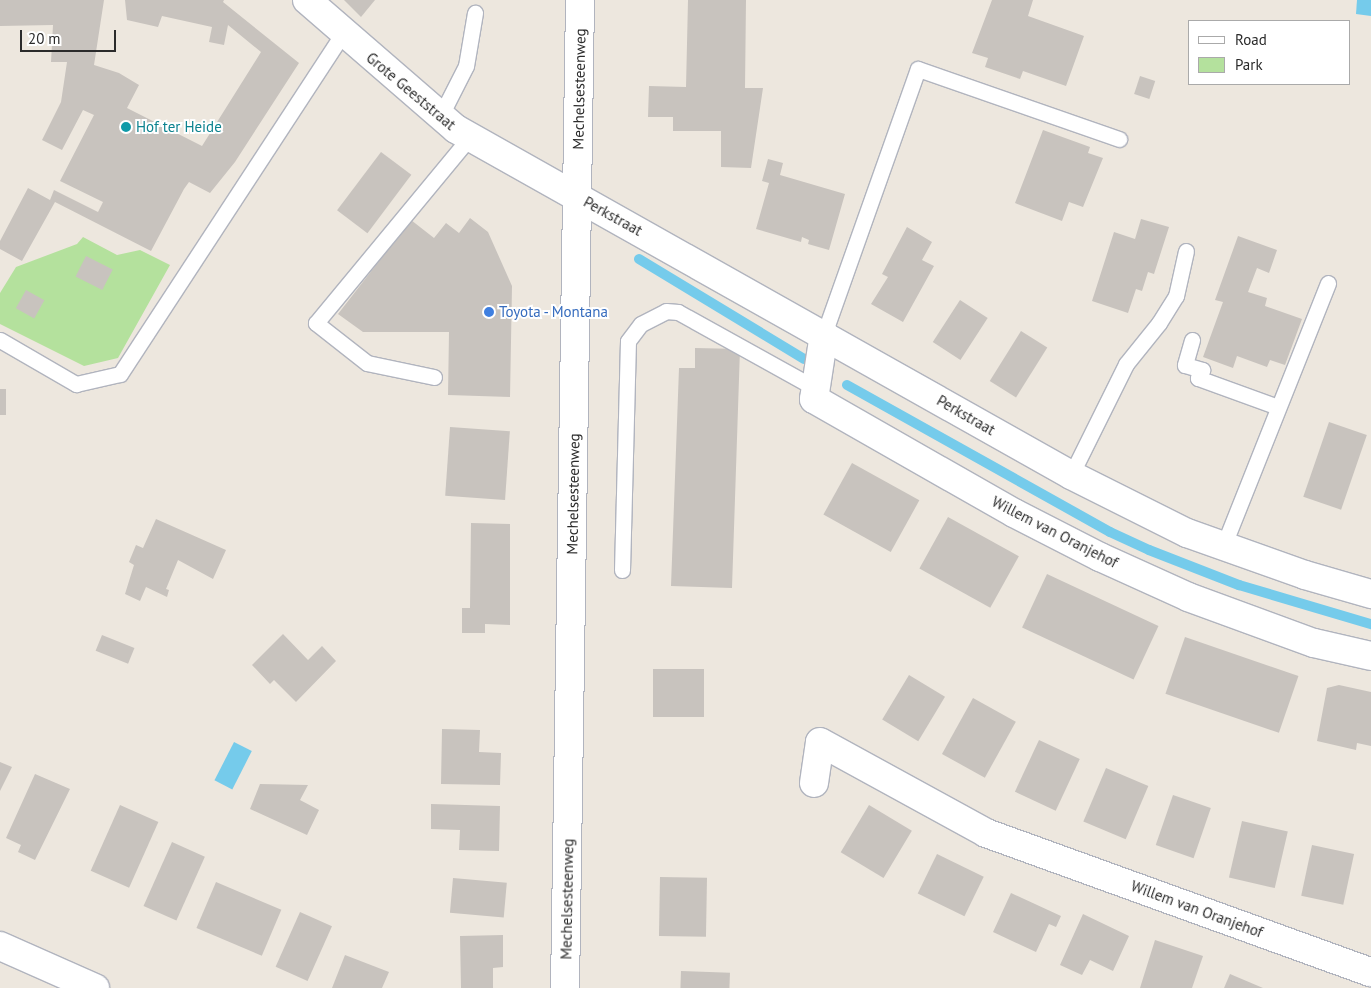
<!DOCTYPE html>
<style>
body{margin:0}
#map{position:relative;width:1371px;height:988px;overflow:hidden;background:#ede7de;font-family:"PT Sans",sans-serif}
div>[style]{position:absolute}
.green>*{inset:0;background:#b4e19d}
.water>*{inset:0;background:#75cbeb;transform-origin:0 0}
.stream>*{height:10px;margin:-5px;padding:0 5px;transform-origin:5px;border-radius:5px;background:#75cbeb}
.building>*{inset:0;background:#c8c3be;transform-origin:0 0}
.roads{filter:drop-shadow(1px 0 #b1b4be) drop-shadow(-1px 0 #b1b4be) drop-shadow(0 1px #b1b4be) drop-shadow(0 -1px #b1b4be)}
.service>*{height:15px;margin:-7.5px;padding:0 7.5px;transform-origin:7.5px;border-radius:7.5px;background:#fff}
.minor>*{height:28px;margin:-14px;padding:0 14px;transform-origin:14px;border-radius:14px;background:#fff}
.secondary>*{height:28px;margin:-14px;padding:0 14px;transform-origin:14px;border-radius:14px;background:#fff}
.dots>*{width:14px;height:14px;translate:-50% -50%;box-sizing:border-box;border:2px solid #fff;border-radius:50%}
span{translate:-50% -50%;white-space:nowrap;text-align:center;line-height:1.15;-webkit-text-stroke:4px #fff;paint-order:stroke}
.street-label{font-size:15px;color:#2b2b2b}
.culture-label{font-size:15px;color:#0d838f}
.left{translate:0 -50%;text-align:left}
.shop-label{font-size:15px;color:#366cbe}
.legend{position:absolute;left:1188px;top:20px;width:162px;height:65px;box-sizing:border-box;background:#fff;border:1px solid #aaa;margin:0;padding:6px 9px;list-style:none;font-size:15px;color:#2b2b2b}
.legend li{display:flex;align-items:center;gap:10px;height:25px}
.legend b{width:25px;border:1px solid #aaa}
.scale{position:absolute;left:20px;top:30px;width:96px;height:22px;box-sizing:border-box;border:2px solid #2b2b2b;border-top:0;padding-left:6px;font-size:15px;line-height:18px;white-space:nowrap;color:#2b2b2b;-webkit-text-stroke:4px #fff;paint-order:stroke}
</style>
<div id="map">
<div class="green">
<div style="clip-path:polygon(83px 237px,117px 255px,140px 250px,170px 265px,118px 358px,84px 366px,0 324px,0 293px,16px 267px,77px 244px)"></div>
</div>
<div class="water">
<div style="clip-path:polygon(1357px 0,1371px 0,1371px 16px,1356px 14px)"></div>
<div style="left:234px;top:742px;width:20px;height:43px;rotate:27deg"></div>
</div>
<div class="stream">
<div style="left:639px;top:259px;width:193px;rotate:31.2deg"></div>
<div style="left:847px;top:385px;width:301px;rotate:29.2deg"></div>
<div style="left:1110px;top:532px;width:43px;rotate:24.8deg"></div>
<div style="left:1149px;top:550px;width:97px;rotate:21.3deg"></div>
<div style="left:1239px;top:585px;width:138px;rotate:16.5deg"></div>
</div>
<div class="building">
<div style="clip-path:polygon(0 0,104px 0,94px 65px,119px 73px,139px 85px,127px 108px,202px 146px,261px 52px,228px 25px,224px 45px,209px 42px,212px 27px,162px 16px,158px 27px,127px 20px,125px 0,224px 0,223px 2px,299px 63px,235px 162px,210px 193px,189px 182px,184px 189px,151px 251px,55px 202px,22px 261px,0 249px,0 241px,28px 188px,50px 200px,54px 190px,98px 212px,103px 202px,60px 181px,94px 115px,83px 110px,62px 150px,42px 140px,61px 102px,67px 62px,51px 62px,53px 25px,0 26px)"></div>
<div style="clip-path:polygon(344px 0,375px 0,361px 17px)"></div>
<div style="clip-path:polygon(688px 0,746px 0,745px 88px,763px 88px,751px 168px,721px 167px,721px 131px,673px 131px,673px 117px,648px 117px,649px 86px,686px 87px)"></div>
<div style="clip-path:polygon(992px 0,1033px 0,1028px 16px,1084px 36px,1066px 86px,1023px 71px,1020px 79px,985px 67px,988px 58px,972px 53px)"></div>
<div style="left:1140px;top:76px;width:16px;height:19px;rotate:18deg"></div>
<div style="clip-path:polygon(1043px 130px,1090px 147px,1088px 153px,1103px 158px,1083px 207px,1069px 202px,1062px 221px,1015px 203px)"></div>
<div style="left:381px;top:152px;width:38px;height:73px;rotate:37deg"></div>
<div style="clip-path:polygon(768px 159px,783px 163px,780px 175px,845px 194px,829px 250px,808px 244px,809px 240px,802px 237px,801px 242px,756px 229px,769px 183px,762px 181px)"></div>
<div style="clip-path:polygon(470px 218px,488px 232px,512px 286px,510px 397px,448px 395px,449px 332px,363px 332px,338px 314px,411px 220px,434px 238px,446px 223px,459px 233px)"></div>
<div style="clip-path:polygon(1141px 219px,1169px 227px,1154px 274px,1148px 272px,1142px 291px,1136px 289px,1128px 313px,1092px 301px,1114px 232px,1135px 239px)"></div>
<div style="clip-path:polygon(907px 227px,932px 242px,922px 260px,934px 266px,903px 322px,871px 304px,888px 277px,882px 274px)"></div>
<div style="clip-path:polygon(1238px 236px,1277px 250px,1269px 273px,1257px 268px,1248px 292px,1267px 298px,1265px 306px,1302px 319px,1285px 365px,1270px 360px,1267px 367px,1237px 356px,1233px 368px,1203px 357px,1223px 302px,1215px 300px)"></div>
<div style="left:86px;top:256px;width:30px;height:23px;rotate:27deg"></div>
<div style="left:26px;top:290px;width:21px;height:21px;rotate:29deg"></div>
<div style="left:960px;top:300px;width:33px;height:50px;rotate:33deg"></div>
<div style="left:1021px;top:331px;width:31px;height:59px;rotate:32deg"></div>
<div style="clip-path:polygon(695px 348px,740px 349px,732px 588px,671px 586px,679px 368px,695px 368px)"></div>
<div style="left:0;top:389px;width:6px;height:26px"></div>
<div style="left:1329px;top:422px;width:40px;height:79px;rotate:19deg"></div>
<div style="left:450px;top:427px;width:60px;height:69px;rotate:4deg"></div>
<div style="left:852px;top:463px;width:77px;height:59px;rotate:29deg"></div>
<div style="left:948px;top:517px;width:81px;height:59px;rotate:29deg"></div>
<div style="clip-path:polygon(156px 519px,226px 550px,213px 579px,178px 560px,166px 589px,169px 590px,167px 597px,146px 587px,140px 601px,125px 594px,134px 565px,129px 562px,136px 545px,143px 548px)"></div>
<div style="clip-path:polygon(471px 523px,510px 524px,510px 625px,485px 624px,485px 633px,462px 633px,462px 608px,470px 608px)"></div>
<div style="left:1047px;top:574px;width:123px;height:59px;rotate:25deg"></div>
<div style="clip-path:polygon(283px 634px,308px 660px,322px 646px,336px 661px,296px 702px,274px 680px,270px 684px,252px 665px)"></div>
<div style="left:102px;top:635px;width:35px;height:17px;rotate:22deg"></div>
<div style="left:1185px;top:637px;width:120px;height:60px;rotate:19deg"></div>
<div style="left:653px;top:669px;width:51px;height:48px"></div>
<div style="left:909px;top:675px;width:42px;height:52px;rotate:31deg"></div>
<div style="clip-path:polygon(1339px 685px,1371px 692px,1371px 746px,1357px 743px,1356px 750px,1317px 741px,1327px 688px)"></div>
<div style="left:973px;top:698px;width:49px;height:64px;rotate:29deg"></div>
<div style="clip-path:polygon(442px 729px,480px 730px,479px 752px,501px 753px,500px 785px,441px 784px)"></div>
<div style="left:1039px;top:740px;width:45px;height:57px;rotate:25deg"></div>
<div style="clip-path:polygon(0 762px,12px 767px,0 791px)"></div>
<div style="left:1106px;top:768px;width:46px;height:58px;rotate:23deg"></div>
<div style="clip-path:polygon(35px 774px,70px 789px,35px 860px,18px 852px,21px 845px,6px 838px)"></div>
<div style="clip-path:polygon(260px 784px,308px 785px,300px 800px,319px 810px,307px 835px,250px 809px)"></div>
<div style="left:1173px;top:795px;width:40px;height:53px;rotate:19deg"></div>
<div style="clip-path:polygon(431px 804px,500px 806px,499px 851px,459px 850px,460px 830px,431px 829px)"></div>
<div style="left:120px;top:805px;width:42px;height:72px;rotate:24deg"></div>
<div style="left:869px;top:805px;width:50px;height:55px;rotate:31deg"></div>
<div style="left:1242px;top:821px;width:47px;height:58px;rotate:13deg"></div>
<div style="left:172px;top:842px;width:36px;height:70px;rotate:24deg"></div>
<div style="left:1312px;top:845px;width:43px;height:52px;rotate:12deg"></div>
<div style="left:937px;top:854px;width:52px;height:44px;rotate:26deg"></div>
<div style="left:660px;top:877px;width:47px;height:59px;rotate:1deg"></div>
<div style="left:453px;top:878px;width:54px;height:35px;rotate:5deg"></div>
<div style="left:216px;top:882px;width:71px;height:50px;rotate:23deg"></div>
<div style="clip-path:polygon(1011px 893px,1061px 916px,1056px 927px,1049px 924px,1036px 952px,993px 932px)"></div>
<div style="left:300px;top:912px;width:35px;height:60px;rotate:24deg"></div>
<div style="clip-path:polygon(1083px 914px,1129px 936px,1113px 971px,1090px 960px,1082px 975px,1060px 965px)"></div>
<div style="clip-path:polygon(503px 935px,503px 967px,493px 968px,493px 988px,461px 988px,460px 936px)"></div>
<div style="clip-path:polygon(1155px 940px,1203px 956px,1192px 988px,1140px 988px)"></div>
<div style="clip-path:polygon(345px 955px,389px 972px,382px 988px,332px 988px)"></div>
<div style="left:681px;top:971px;width:49px;height:17px;rotate:2deg"></div>
<div style="clip-path:polygon(1230px 974px,1263px 988px,1224px 988px)"></div>
</div>
<div class="roads">
<div class="service">
<div style="left:440px;top:117px;width:57px;rotate:-63deg"></div>
<div style="left:466px;top:66px;width:54px;rotate:-80.4deg"></div>
<div style="left:824px;top:334px;width:281px;rotate:-70.5deg"></div>
<div style="left:918px;top:69px;width:213px;rotate:19.2deg"></div>
<div style="left:0;top:340px;width:88px;rotate:30.1deg"></div>
<div style="left:76px;top:384px;width:45px;rotate:-12.8deg"></div>
<div style="left:120px;top:374px;width:407px;rotate:-56.8deg"></div>
<div style="left:1192px;top:340px;width:26px;rotate:106deg"></div>
<div style="left:1185px;top:365px;width:18px;rotate:16deg"></div>
<div style="left:1202px;top:370px;width:9px;rotate:117deg"></div>
<div style="left:1198px;top:378px;width:85px;rotate:19.9deg"></div>
<div style="left:434px;top:377px;width:68px;rotate:-168.2deg"></div>
<div style="left:367px;top:363px;width:65px;rotate:-141.9deg"></div>
<div style="left:316px;top:323px;width:241px;rotate:-50.4deg"></div>
<div style="left:1071px;top:475px;width:124px;rotate:-63.6deg"></div>
<div style="left:1126px;top:364px;width:53px;rotate:-51.2deg"></div>
<div style="left:1159px;top:323px;width:32px;rotate:-58deg"></div>
<div style="left:1176px;top:296px;width:46px;rotate:-77.5deg"></div>
<div style="left:1223px;top:547px;width:284px;rotate:-68.3deg"></div>
<div style="left:622px;top:570px;width:229px;rotate:-88.5deg"></div>
<div style="left:628px;top:341px;width:21px;rotate:-53deg"></div>
<div style="left:641px;top:324px;width:28px;rotate:-27deg"></div>
<div style="left:666px;top:311px;width:12px;rotate:5deg"></div>
<div style="left:678px;top:312px;width:157px;rotate:29deg"></div>
</div>
<div class="minor">
<div style="left:307px;top:0;width:197px;rotate:40.9deg"></div>
<div style="left:456px;top:129px;width:706px;rotate:29.36deg"></div>
<div style="left:1071px;top:475px;width:130px;rotate:26.6deg"></div>
<div style="left:1187px;top:533px;width:125px;rotate:19.6deg"></div>
<div style="left:1305px;top:575px;width:69px;rotate:16.1deg"></div>
<div style="left:824px;top:334px;width:66px;rotate:98.7deg"></div>
<div style="left:814px;top:399px;width:230px;rotate:29.7deg"></div>
<div style="left:1014px;top:513px;width:97px;rotate:27.1deg"></div>
<div style="left:1100px;top:557px;width:97px;rotate:24.4deg"></div>
<div style="left:1188px;top:597px;width:134px;rotate:20.1deg"></div>
<div style="left:1314px;top:643px;width:58px;rotate:12.8deg"></div>
<div style="left:814px;top:783px;width:41px;rotate:-81.7deg"></div>
<div style="left:820px;top:742px;width:189px;rotate:28.7deg"></div>
<div style="left:986px;top:833px;width:409px;rotate:19.9deg"></div>
</div>
<div class="secondary">
<div style="left:0;top:946px;width:104px;rotate:23.9deg"></div>
<div style="left:565px;top:988px;width:988px;rotate:-89.13deg"></div>
</div>
</div>
<div class="dots">
<div style="left:126px;top:127px;background:#0f9aa8"></div>
<div style="left:489px;top:312px;background:#3f7fe0"></div>
</div>
<div class="street-label">
<span style="left:579px;top:89px;rotate:-89deg">Mechelsesteenweg</span>
<span style="left:411px;top:91px;rotate:40deg">Grote Geeststraat</span>
<span style="left:613px;top:216px;rotate:29deg">Perkstraat</span>
<span style="left:966px;top:415px;rotate:30deg">Perkstraat</span>
<span style="left:573px;top:494px;rotate:-89deg">Mechelsesteenweg</span>
<span style="left:1055px;top:532px;rotate:27deg">Willem van Oranjehof</span>
<span style="left:567px;top:899px;rotate:-89deg">Mechelsesteenweg</span>
<span style="left:1197px;top:909px;rotate:20deg">Willem van Oranjehof</span>
</div>
<div class="culture-label">
<span class="left" style="left:136px;top:127px">Hof ter Heide</span>
</div>
<div class="shop-label">
<span class="left" style="left:499px;top:312px">Toyota - Montana</span>
</div>
<ul class="legend">
<li><b style="height:6px;background:#fff"></b>Road</li>
<li><b style="height:14px;background:#b4e19d"></b>Park</li>
</ul>
<div class="scale">20 m</div>
</div>
